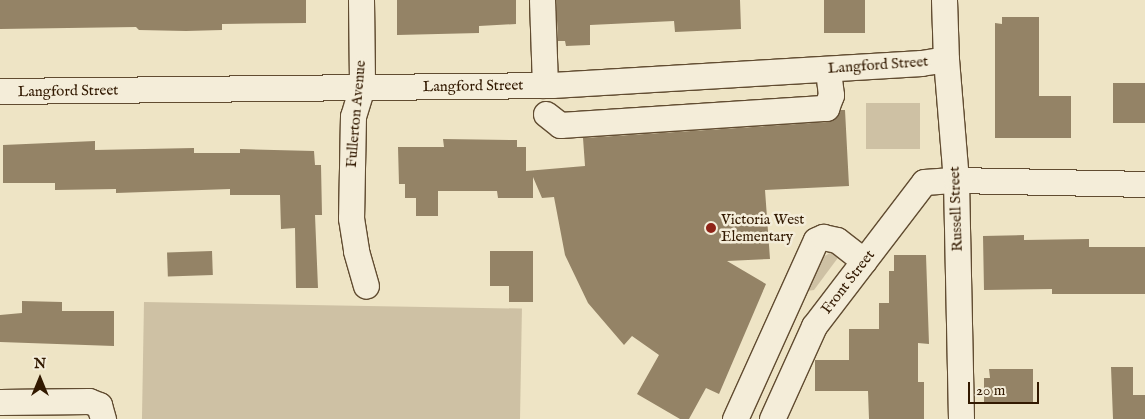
<!DOCTYPE html>
<style>
body{margin:0}
#map{position:relative;width:1145px;height:419px;overflow:hidden;background:#eee4c5;font-family:"IM FELL English",serif}
div>[style]{position:absolute}
.green>*{inset:0;background:#cec1a4;transform-origin:0 0}
.building>*{inset:0;background:#948366;transform-origin:0 0}
.roads{filter:drop-shadow(1px 0 #614c31) drop-shadow(-1px 0 #614c31) drop-shadow(0 1px #614c31) drop-shadow(0 -1px #614c31)}
.minor>*{height:25px;margin:-12.5px;padding:0 12.5px;transform-origin:12.5px;border-radius:12.5px;background:#f4edd9}
.dots>*{width:14px;height:14px;translate:-50% -50%;box-sizing:border-box;border:2px solid #f4edd9;border-radius:50%}
span{translate:-50% -50%;white-space:nowrap;text-align:center;line-height:1.15;-webkit-text-stroke:5px #f4edd9;paint-order:stroke}
.street-label{font-size:15px;color:#321900}
.poi-label{font-size:15px;color:#321900}
.left{translate:0 -50%;text-align:left}
.north{position:absolute;left:15px;top:354px;width:50px;height:50px;-webkit-text-stroke:4px #f4edd9;paint-order:stroke;rotate:0deg;font-size:14px;font-weight:700;line-height:20px;text-align:center;color:#321900}
.north::after{content:'';display:block;margin:auto;width:18px;height:22px;background:#321900;clip-path:polygon(50% 0,100% 100%,50% 72%,0 100%)}
.scale{position:absolute;left:968px;top:382px;width:71px;height:22px;box-sizing:border-box;border:2px solid #321900;border-top:0;padding-left:6px;font-size:15px;line-height:18px;white-space:nowrap;color:#321900;-webkit-text-stroke:4px #f4edd9;paint-order:stroke}
</style>
<div id="map">
<div class="green">
<div style="left:920px;top:103px;width:46px;height:54px;rotate:90deg"></div>
<div style="clip-path:polygon(833px 251px,840px 255px,814px 290px,807px 291px,820px 259px)"></div>
<div style="left:144px;top:302px;width:378px;height:117px;rotate:1deg"></div>
</div>
<div class="building">
<div style="clip-path:polygon(0 0,306px 0,306px 23px,222px 24px,222px 30px,186px 31px,139px 30px,136px 27px,0 29px)"></div>
<div style="clip-path:polygon(397px 0,516px 0,516px 24px,479px 26px,479px 33px,397px 35px)"></div>
<div style="clip-path:polygon(556px 0,740px 0,741px 29px,675px 32px,674px 21px,590px 25px,590px 45px,566px 46px,565px 41px,558px 41px)"></div>
<div style="left:824px;top:0;width:41px;height:33px"></div>
<div style="clip-path:polygon(1002px 17px,1039px 17px,1039px 96px,1071px 96px,1071px 138px,995px 138px,995px 23px,1002px 24px)"></div>
<div style="left:1113px;top:83px;width:32px;height:40px"></div>
<div style="clip-path:polygon(841px 110px,845px 110px,849px 186px,765px 190px,770px 259px,727px 261px,766px 284px,719px 394px,706px 388px,689px 419px,680px 419px,637px 394px,659px 355px,632px 336px,624px 345px,588px 303px,565px 255px,554px 197px,542px 198px,533px 177px,533px 198px,498px 198px,497px 191px,438px 191px,438px 216px,416px 216px,416px 198px,405px 198px,405px 184px,399px 184px,398px 147px,444px 147px,443px 139px,517px 140px,517px 147px,526px 147px,526px 171px,585px 166px,583px 138px,827px 122px,835px 119px)"></div>
<div style="clip-path:polygon(95px 141px,95px 150px,194px 148px,194px 153px,240px 153px,240px 149px,314px 151px,315px 165px,321px 165px,322px 215px,315px 215px,318px 288px,296px 288px,295px 228px,281px 229px,280px 195px,230px 195px,230px 189px,116px 193px,116px 189px,55px 190px,55px 183px,3px 183px,3px 145px)"></div>
<div style="clip-path:polygon(1024px 235px,1024px 240px,1089px 239px,1089px 247px,1145px 247px,1145px 294px,1052px 294px,1052px 289px,984px 290px,983px 236px)"></div>
<div style="left:212px;top:251px;width:24px;height:45px;rotate:88deg"></div>
<div style="clip-path:polygon(490px 251px,533px 251px,533px 302px,509px 302px,509px 286px,490px 286px)"></div>
<div style="clip-path:polygon(894px 255px,926px 255px,929px 344px,918px 343px,918px 382px,924px 382px,924px 419px,869px 419px,868px 391px,815px 391px,815px 360px,849px 360px,849px 329px,879px 329px,879px 303px,889px 303px,889px 271px,894px 271px)"></div>
<div style="clip-path:polygon(22px 301px,62px 302px,62px 311px,114px 311px,114px 346px,0 342px,0 315px,22px 313px)"></div>
<div style="clip-path:polygon(1111px 367px,1133px 367px,1133px 395px,1145px 395px,1145px 419px,1113px 419px)"></div>
<div style="clip-path:polygon(989px 369px,1033px 369px,1033px 403px,984px 404px,984px 378px,990px 378px)"></div>
</div>
<div class="roads">
<div class="minor">
<div style="left:361px;top:0;width:87px;rotate:89.3deg"></div>
<div style="left:362px;top:87px;width:30px;rotate:107deg"></div>
<div style="left:353px;top:116px;width:102px;rotate:91.1deg"></div>
<div style="left:351px;top:218px;width:33px;rotate:81deg"></div>
<div style="left:356px;top:251px;width:36px;rotate:74deg"></div>
<div style="left:542px;top:0;width:85px;rotate:88deg"></div>
<div style="left:944px;top:0;width:59px;rotate:88.1deg"></div>
<div style="left:946px;top:59px;width:121px;rotate:85.3deg"></div>
<div style="left:956px;top:180px;width:239px;rotate:88.8deg"></div>
<div style="left:0;top:91px;width:552px;rotate:-0.62deg"></div>
<div style="left:552px;top:85px;width:370px;rotate:-3.4deg"></div>
<div style="left:921px;top:63px;width:25px;rotate:-9deg"></div>
<div style="left:546px;top:114px;width:18px;rotate:38deg"></div>
<div style="left:560px;top:125px;width:267px;rotate:-3.7deg"></div>
<div style="left:826px;top:108px;width:14px;rotate:-69deg"></div>
<div style="left:831px;top:95px;width:26px;rotate:-97deg"></div>
<div style="left:0;top:402px;width:89px;rotate:-0.6deg"></div>
<div style="left:89px;top:401px;width:11px;rotate:22deg"></div>
<div style="left:99px;top:405px;width:15px;rotate:74deg"></div>
<div style="left:735px;top:419px;width:196px;rotate:-65.7deg"></div>
<div style="left:816px;top:240px;width:8px;rotate:-23deg"></div>
<div style="left:823px;top:237px;width:14px;rotate:12deg"></div>
<div style="left:837px;top:240px;width:34px;rotate:38deg"></div>
<div style="left:772px;top:419px;width:102px;rotate:-65.7deg"></div>
<div style="left:814px;top:326px;width:181px;rotate:-52.6deg"></div>
<div style="left:924px;top:182px;width:32px;rotate:-4deg"></div>
<div style="left:956px;top:180px;width:189px;rotate:1.2deg"></div>
</div>
</div>
<div class="dots">
<div style="left:711px;top:228px;background:#8f2418"></div>
</div>
<div class="street-label">
<span style="left:878px;top:65px;rotate:-4deg">Langford Street</span>
<span style="left:473px;top:86px;rotate:-1deg">Langford Street</span>
<span style="left:68px;top:91px;rotate:-1deg">Langford Street</span>
<span style="left:356px;top:114px;rotate:-85deg">Fullerton Avenue</span>
<span style="left:956px;top:209px;rotate:-92deg">Russell Street</span>
<span style="left:848px;top:282px;rotate:-52deg">Front Street</span>
</div>
<div class="poi-label">
<span class="left" style="left:721px;top:228px">Victoria West<br>Elementary</span>
</div>
<div class="north">N</div>
<div class="scale">20 m</div>
</div>
